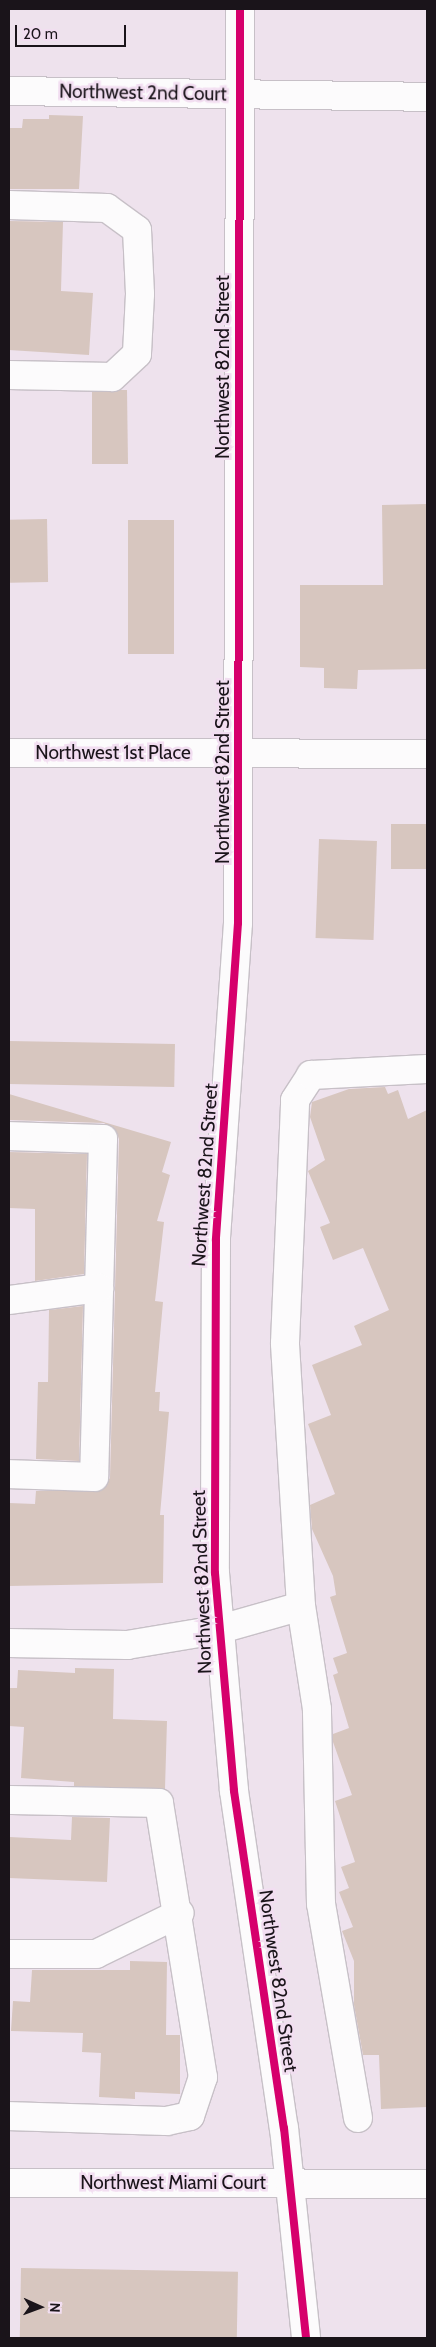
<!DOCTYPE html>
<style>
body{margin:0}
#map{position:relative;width:436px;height:2347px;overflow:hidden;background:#eee2ed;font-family:Cabin,sans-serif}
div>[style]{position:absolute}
.building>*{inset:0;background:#d7c6bf;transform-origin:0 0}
.roads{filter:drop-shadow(1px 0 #c7c0c7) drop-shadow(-1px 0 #c7c0c7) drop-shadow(0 1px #c7c0c7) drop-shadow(0 -1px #c7c0c7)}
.minor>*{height:28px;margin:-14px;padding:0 14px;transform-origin:14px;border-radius:14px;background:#fcfbfc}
.major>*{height:28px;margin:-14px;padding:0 14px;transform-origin:14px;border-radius:14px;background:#fcfbfc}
.cycleway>*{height:8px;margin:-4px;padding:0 4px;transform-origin:4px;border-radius:4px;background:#d6006c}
span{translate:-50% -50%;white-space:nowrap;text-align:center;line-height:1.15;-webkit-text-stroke:5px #f2def1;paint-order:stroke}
.street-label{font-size:19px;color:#1a141a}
.frame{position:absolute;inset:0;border:10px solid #1a141a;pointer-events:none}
.north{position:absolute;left:15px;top:2282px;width:50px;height:50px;-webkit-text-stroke:4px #f2def1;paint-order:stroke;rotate:92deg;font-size:14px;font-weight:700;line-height:20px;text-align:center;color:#1a141a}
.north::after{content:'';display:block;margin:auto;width:18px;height:22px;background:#1a141a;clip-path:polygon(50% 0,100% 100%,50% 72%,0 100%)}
.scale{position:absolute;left:15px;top:25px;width:111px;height:22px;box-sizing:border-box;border:2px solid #1a141a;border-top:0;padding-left:6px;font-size:15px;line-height:18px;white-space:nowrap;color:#1a141a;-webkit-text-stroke:4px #f2def1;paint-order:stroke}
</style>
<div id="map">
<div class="building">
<div style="clip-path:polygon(49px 115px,83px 116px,79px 189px,9px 189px,9px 128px,22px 128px,23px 119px,49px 119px)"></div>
<div style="clip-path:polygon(9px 221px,63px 222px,61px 291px,93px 293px,89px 355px,9px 350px)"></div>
<div style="clip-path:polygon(120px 390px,127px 390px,128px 464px,92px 464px,92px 392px)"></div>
<div style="clip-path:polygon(427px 504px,427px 669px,358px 670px,357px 689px,324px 688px,324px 668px,300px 667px,300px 585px,383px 585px,382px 505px)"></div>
<div style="left:47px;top:519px;width:63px;height:38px;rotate:89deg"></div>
<div style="left:128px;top:520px;width:46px;height:134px"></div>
<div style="left:391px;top:824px;width:36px;height:45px"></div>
<div style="left:319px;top:839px;width:58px;height:99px;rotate:2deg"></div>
<div style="left:9px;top:1041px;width:166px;height:43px;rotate:1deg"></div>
<div style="clip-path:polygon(385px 1087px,388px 1094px,398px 1090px,408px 1119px,427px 1110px,427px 2107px,381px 2109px,379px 2055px,363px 2055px,354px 2005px,354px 1961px,342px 1931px,353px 1927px,339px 1892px,349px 1888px,341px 1867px,355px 1862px,335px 1801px,352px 1795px,333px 1742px,333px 1734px,349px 1728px,333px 1675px,338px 1673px,333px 1658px,347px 1653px,330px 1597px,336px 1595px,333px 1576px,312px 1529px,310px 1505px,335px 1494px,308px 1424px,331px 1415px,312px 1365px,362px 1345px,354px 1326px,389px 1310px,363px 1248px,333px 1260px,320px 1227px,330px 1223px,308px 1171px,325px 1160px,310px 1117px,312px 1102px,349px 1089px)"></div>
<div style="clip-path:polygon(9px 1094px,171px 1142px,162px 1172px,170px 1175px,157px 1221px,164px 1222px,155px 1301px,163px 1302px,155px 1392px,160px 1392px,159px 1411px,169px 1412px,160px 1515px,164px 1515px,163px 1583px,9px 1586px,9px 1503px,35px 1504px,36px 1491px,101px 1491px,110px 1478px,119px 1139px,116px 1131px,104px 1123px,9px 1120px)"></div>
<div style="clip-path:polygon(9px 1152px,87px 1154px,84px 1274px,35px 1281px,35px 1209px,9px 1208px)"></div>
<div style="clip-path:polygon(83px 1306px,79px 1461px,36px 1459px,38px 1382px,48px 1382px,49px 1310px)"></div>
<div style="clip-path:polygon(75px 1668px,114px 1669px,113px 1719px,167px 1721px,165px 1789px,74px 1786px,74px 1782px,21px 1778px,24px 1727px,9px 1726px,9px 1688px,17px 1688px,18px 1670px,75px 1673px)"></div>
<div style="clip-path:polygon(72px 1817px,110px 1818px,107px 1882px,9px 1878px,9px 1837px,71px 1840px)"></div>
<div style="clip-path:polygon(130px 1961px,167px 1962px,166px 2035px,180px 2035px,180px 2094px,135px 2092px,135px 2099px,99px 2097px,101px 2053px,82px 2052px,83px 2033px,11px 2031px,13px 2001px,30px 2002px,32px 1970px,130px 1970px)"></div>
<div style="left:21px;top:2268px;width:217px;height:70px;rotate:1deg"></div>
</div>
<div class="roads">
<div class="minor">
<div style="left:9px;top:91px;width:418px;rotate:0.8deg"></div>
<div style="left:9px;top:205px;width:98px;rotate:1.8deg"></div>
<div style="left:107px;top:208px;width:37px;rotate:36deg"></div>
<div style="left:137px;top:230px;width:64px;rotate:87.3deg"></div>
<div style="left:140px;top:294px;width:60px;rotate:92.9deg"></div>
<div style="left:137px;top:354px;width:34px;rotate:137deg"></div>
<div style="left:112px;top:377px;width:103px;rotate:-178.9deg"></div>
<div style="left:9px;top:753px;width:418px;rotate:0.1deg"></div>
<div style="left:9px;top:1136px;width:94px;rotate:1.8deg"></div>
<div style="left:103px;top:1139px;width:338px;rotate:91.5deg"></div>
<div style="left:94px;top:1477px;width:85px;rotate:-178deg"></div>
<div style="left:9px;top:1300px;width:91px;rotate:-7.6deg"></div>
<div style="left:9px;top:1643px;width:118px;rotate:1deg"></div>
<div style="left:127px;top:1645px;width:91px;rotate:-9.5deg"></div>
<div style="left:217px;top:1630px;width:87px;rotate:-15.9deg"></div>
<div style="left:9px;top:1800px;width:150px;rotate:1.1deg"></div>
<div style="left:159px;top:1803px;width:278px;rotate:80.9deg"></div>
<div style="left:203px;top:2077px;width:41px;rotate:108.4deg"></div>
<div style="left:190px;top:2116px;width:24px;rotate:168deg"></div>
<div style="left:167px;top:2121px;width:158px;rotate:-178.2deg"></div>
<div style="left:9px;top:1954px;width:87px"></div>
<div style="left:96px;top:1954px;width:93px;rotate:-26deg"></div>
<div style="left:358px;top:2118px;width:217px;rotate:-99.8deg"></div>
<div style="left:321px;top:1904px;width:195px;rotate:-91.2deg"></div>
<div style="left:317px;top:1709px;width:104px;rotate:-98.8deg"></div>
<div style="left:301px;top:1606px;width:263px;rotate:-93.5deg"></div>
<div style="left:285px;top:1343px;width:243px;rotate:-87.6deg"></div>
<div style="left:295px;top:1100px;width:30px;rotate:-57deg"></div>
<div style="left:311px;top:1075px;width:116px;rotate:-3deg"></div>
<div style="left:9px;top:2183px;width:418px;rotate:0.1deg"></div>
</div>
<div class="major">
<div style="left:240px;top:9px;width:914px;rotate:90.13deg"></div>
<div style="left:238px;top:923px;width:318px;rotate:94deg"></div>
<div style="left:216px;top:1240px;width:333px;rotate:90.2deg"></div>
<div style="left:215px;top:1573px;width:219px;rotate:85deg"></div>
<div style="left:234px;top:1791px;width:341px;rotate:81.6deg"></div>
<div style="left:284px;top:2128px;width:211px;rotate:84deg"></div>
</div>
</div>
<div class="cycleway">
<div style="left:240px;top:9px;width:914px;rotate:90.13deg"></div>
<div style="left:238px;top:923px;width:318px;rotate:94deg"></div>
<div style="left:216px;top:1240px;width:333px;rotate:90.2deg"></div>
<div style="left:215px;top:1573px;width:219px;rotate:85deg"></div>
<div style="left:234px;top:1791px;width:341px;rotate:81.6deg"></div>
<div style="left:284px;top:2128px;width:211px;rotate:84deg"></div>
</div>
<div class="street-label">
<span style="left:143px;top:93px;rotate:1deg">Northwest 2nd Court</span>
<span style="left:223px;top:367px;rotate:-90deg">Northwest 82nd Street</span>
<span style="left:113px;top:753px">Northwest 1st Place</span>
<span style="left:223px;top:772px;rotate:-90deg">Northwest 82nd Street</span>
<span style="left:205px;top:1175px;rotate:-86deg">Northwest 82nd Street</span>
<span style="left:202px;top:1582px;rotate:-92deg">Northwest 82nd Street</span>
<span style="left:278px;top:1981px;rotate:82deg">Northwest 82nd Street</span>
<span style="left:173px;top:2183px">Northwest Miami Court</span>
</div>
<div class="frame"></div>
<div class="north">N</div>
<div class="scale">20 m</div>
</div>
